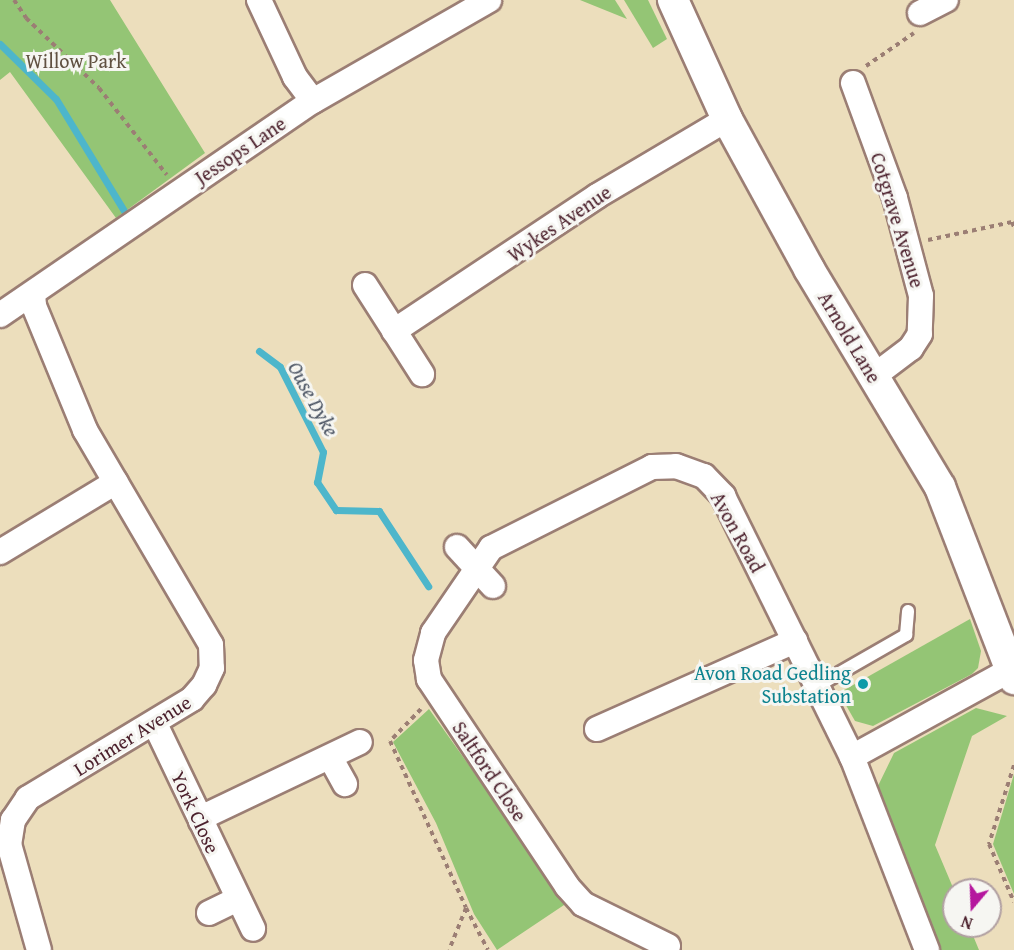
<!DOCTYPE html>
<style>
body{margin:0}
#map{position:relative;width:1014px;height:950px;overflow:hidden;background:#ecdebc;font-family:"Gentium Book Plus",serif}
div>[style]{position:absolute}
.green>*{inset:0;background:#94c575}
.stream>*{height:7px;margin:-3.5px;padding:0 3.5px;transform-origin:3.5px;border-radius:3.5px;background:#4db6cb}
.path>*{height:4px;margin-top:-2px;transform-origin:0;background:repeating-linear-gradient(90deg,#9b7e74 0 4.5px,transparent 0 9px)}
.roads{filter:drop-shadow(2px 0 #9b7e74) drop-shadow(-2px 0 #9b7e74) drop-shadow(0 2px #9b7e74) drop-shadow(0 -2px #9b7e74)}
.service>*{height:12px;margin:-6px;padding:0 6px;transform-origin:6px;border-radius:6px;background:#fff}
.minor>*{height:24px;margin:-12px;padding:0 12px;transform-origin:12px;border-radius:12px;background:#fff}
.tertiary>*{height:30px;margin:-15px;padding:0 15px;transform-origin:15px;border-radius:15px;background:#fff}
.dots>*{width:16px;height:16px;translate:-50% -50%;box-sizing:border-box;border:3px solid #f6f6f2;border-radius:50%}
span{translate:-50% -50%;white-space:nowrap;text-align:center;line-height:1.15;-webkit-text-stroke:6px #f6f6f2;paint-order:stroke}
.park-label{font-size:20px;color:#605141}
.street-label{font-size:20px;color:#4a1f2b}
.culture-label{font-size:20px;color:#0d838f}
.right{translate:-100% -50%;text-align:right}
.water-label{font-size:21px;color:#4b5463;font-style:italic}
.north{position:absolute;left:942px;top:878px;width:60px;height:60px;box-sizing:border-box;background:#f6f6f2;border:2px solid #b1a0a2;border-radius:50%;rotate:199deg;font-size:16px;font-weight:700;line-height:24px;text-align:center;color:#4a1f2b}
.north::after{content:'';display:block;margin:auto;width:21px;height:27px;background:#b5179e;clip-path:polygon(50% 0,100% 100%,50% 72%,0 100%)}
</style>
<div id="map">
<div class="green">
<div style="clip-path:polygon(0 0,110px 0,205px 153px,116px 218px,10px 72px,0 80px)"></div>
<div style="clip-path:polygon(580px 0,615px 0,627px 19px)"></div>
<div style="clip-path:polygon(624px 0,648px 0,667px 39px,653px 48px)"></div>
<div style="clip-path:polygon(970px 619px,981px 651px,978px 668px,972px 674px,873px 726px,855px 721px,839px 693px)"></div>
<div style="clip-path:polygon(976px 708px,1007px 716px,972px 736px,935px 845px,954px 890px,954px 926px,969px 926px,979px 950px,935px 950px,876px 790px,894px 753px)"></div>
<div style="clip-path:polygon(429px 709px,567px 903px,497px 950px,474px 914px,436px 823px,393px 742px)"></div>
<div style="clip-path:polygon(1014px 774px,1014px 894px,993px 844px)"></div>
</div>
<div class="stream">
<div style="left:0;top:44px;width:78px;rotate:44.5deg"></div>
<div style="left:56px;top:99px;width:131px;rotate:58.7deg"></div>
<div style="left:259px;top:351px;width:26px;rotate:37deg"></div>
<div style="left:280px;top:367px;width:95px;rotate:63.2deg"></div>
<div style="left:323px;top:452px;width:31px;rotate:101deg"></div>
<div style="left:317px;top:482px;width:34px;rotate:56deg"></div>
<div style="left:336px;top:510px;width:43px;rotate:1.3deg"></div>
<div style="left:379px;top:511px;width:90px;rotate:56.8deg"></div>
</div>
<div class="path">
<div style="left:14px;top:0;width:22px;rotate:56deg"></div>
<div style="left:26px;top:18px;width:101px;rotate:43.8deg"></div>
<div style="left:99px;top:88px;width:110px;rotate:52deg"></div>
<div style="left:866px;top:66px;width:58px;rotate:-34.5deg"></div>
<div style="left:928px;top:240px;width:86px;rotate:-12.1deg"></div>
<div style="left:1012px;top:222px;width:5px;rotate:68deg"></div>
<div style="left:421px;top:709px;width:45px;rotate:134.1deg"></div>
<div style="left:390px;top:741px;width:183px;rotate:65.5deg"></div>
<div style="left:466px;top:908px;width:45px;rotate:112deg"></div>
<div style="left:1014px;top:765px;width:83px;rotate:107.6deg"></div>
<div style="left:989px;top:844px;width:63px;rotate:66.7deg"></div>
<div style="left:466px;top:908px;width:47px;rotate:62.4deg"></div>
</div>
<div class="roads">
<div class="service">
<div style="left:817px;top:686px;width:103px;rotate:-29.8deg"></div>
<div style="left:906px;top:635px;width:24px;rotate:-85deg"></div>
</div>
<div class="minor">
<div style="left:259px;top:0;width:85px;rotate:64.9deg"></div>
<div style="left:295px;top:77px;width:30px;rotate:53deg"></div>
<div style="left:920px;top:13px;width:29px;rotate:-27deg"></div>
<div style="left:853px;top:83px;width:122px;rotate:69.9deg"></div>
<div style="left:895px;top:198px;width:101px;rotate:75.1deg"></div>
<div style="left:921px;top:296px;width:38px;rotate:92deg"></div>
<div style="left:920px;top:334px;width:17px;rotate:123deg"></div>
<div style="left:911px;top:348px;width:46px;rotate:142.9deg"></div>
<div style="left:365px;top:285px;width:106px;rotate:57.4deg"></div>
<div style="left:33px;top:294px;width:12px;rotate:85deg"></div>
<div style="left:34px;top:306px;width:134px;rotate:67.6deg"></div>
<div style="left:85px;top:430px;width:249px;rotate:59.6deg"></div>
<div style="left:211px;top:645px;width:23px;rotate:88deg"></div>
<div style="left:212px;top:668px;width:19px;rotate:115deg"></div>
<div style="left:204px;top:685px;width:18px;rotate:131deg"></div>
<div style="left:192px;top:699px;width:192px;rotate:148.9deg"></div>
<div style="left:28px;top:798px;width:27px;rotate:124deg"></div>
<div style="left:13px;top:820px;width:24px;rotate:99deg"></div>
<div style="left:9px;top:844px;width:110px;rotate:74.2deg"></div>
<div style="left:0;top:315px;width:379px;rotate:-34.4deg"></div>
<div style="left:313px;top:101px;width:203px;rotate:-29.8deg"></div>
<div style="left:394px;top:331px;width:244px;rotate:-33.6deg"></div>
<div style="left:597px;top:196px;width:151px;rotate:-30.6deg"></div>
<div style="left:457px;top:547px;width:53px;rotate:47.3deg"></div>
<div style="left:0;top:552px;width:135px;rotate:-31.1deg"></div>
<div style="left:155px;top:724px;width:227px;rotate:64.4deg"></div>
<div style="left:597px;top:729px;width:217px;rotate:-24deg"></div>
<div style="left:330px;top:757px;width:31px;rotate:61deg"></div>
<div style="left:201px;top:821px;width:11px;rotate:-41deg"></div>
<div style="left:209px;top:814px;width:167px;rotate:-25.5deg"></div>
<div style="left:209px;top:913px;width:32px;rotate:-26deg"></div>
<div style="left:668px;top:946px;width:95px;rotate:-153.7deg"></div>
<div style="left:583px;top:904px;width:24px;rotate:-132deg"></div>
<div style="left:567px;top:886px;width:249px;rotate:-123.7deg"></div>
<div style="left:429px;top:679px;width:19px;rotate:-99deg"></div>
<div style="left:426px;top:660px;width:28px;rotate:-75deg"></div>
<div style="left:433px;top:633px;width:103px;rotate:-55.7deg"></div>
<div style="left:491px;top:548px;width:180px;rotate:-26.7deg"></div>
<div style="left:652px;top:467px;width:24px;rotate:-2deg"></div>
<div style="left:676px;top:466px;width:30px;rotate:20deg"></div>
<div style="left:704px;top:476px;width:28px;rotate:46deg"></div>
<div style="left:723px;top:496px;width:291px;rotate:63.7deg"></div>
<div style="left:927px;top:950px;width:207px;rotate:-111.2deg"></div>
<div style="left:852px;top:757px;width:180px;rotate:-28.8deg"></div>
</div>
<div class="tertiary">
<div style="left:673px;top:0;width:131px;rotate:65.6deg"></div>
<div style="left:727px;top:119px;width:171px;rotate:61.3deg"></div>
<div style="left:809px;top:269px;width:254px;rotate:59deg"></div>
<div style="left:940px;top:487px;width:206px;rotate:68.9deg"></div>
</div>
</div>
<div class="dots">
<div style="left:863px;top:684px;background:#0f9aa8"></div>
</div>
<div class="park-label">
<span style="left:76px;top:60px">Willow Park</span>
</div>
<div class="street-label">
<span style="left:240px;top:150px;rotate:-34deg">Jessops Lane</span>
<span style="left:898px;top:220px;rotate:73deg">Cotgrave Avenue</span>
<span style="left:559px;top:223px;rotate:-34deg">Wykes Avenue</span>
<span style="left:850px;top:337px;rotate:59deg">Arnold Lane</span>
<span style="left:738px;top:532px;rotate:61deg">Avon Road</span>
<span style="left:132px;top:735px;rotate:-32deg">Lorimer Avenue</span>
<span style="left:490px;top:771px;rotate:56deg">Saltford Close</span>
<span style="left:196px;top:812px;rotate:65deg">York Close</span>
</div>
<div class="culture-label">
<span class="right" style="left:851px;top:684px">Avon Road Gedling<br>Substation</span>
</div>
<div class="water-label">
<span style="left:313px;top:399px;rotate:61deg">Ouse Dyke</span>
</div>
<div class="north">N</div>
</div>
